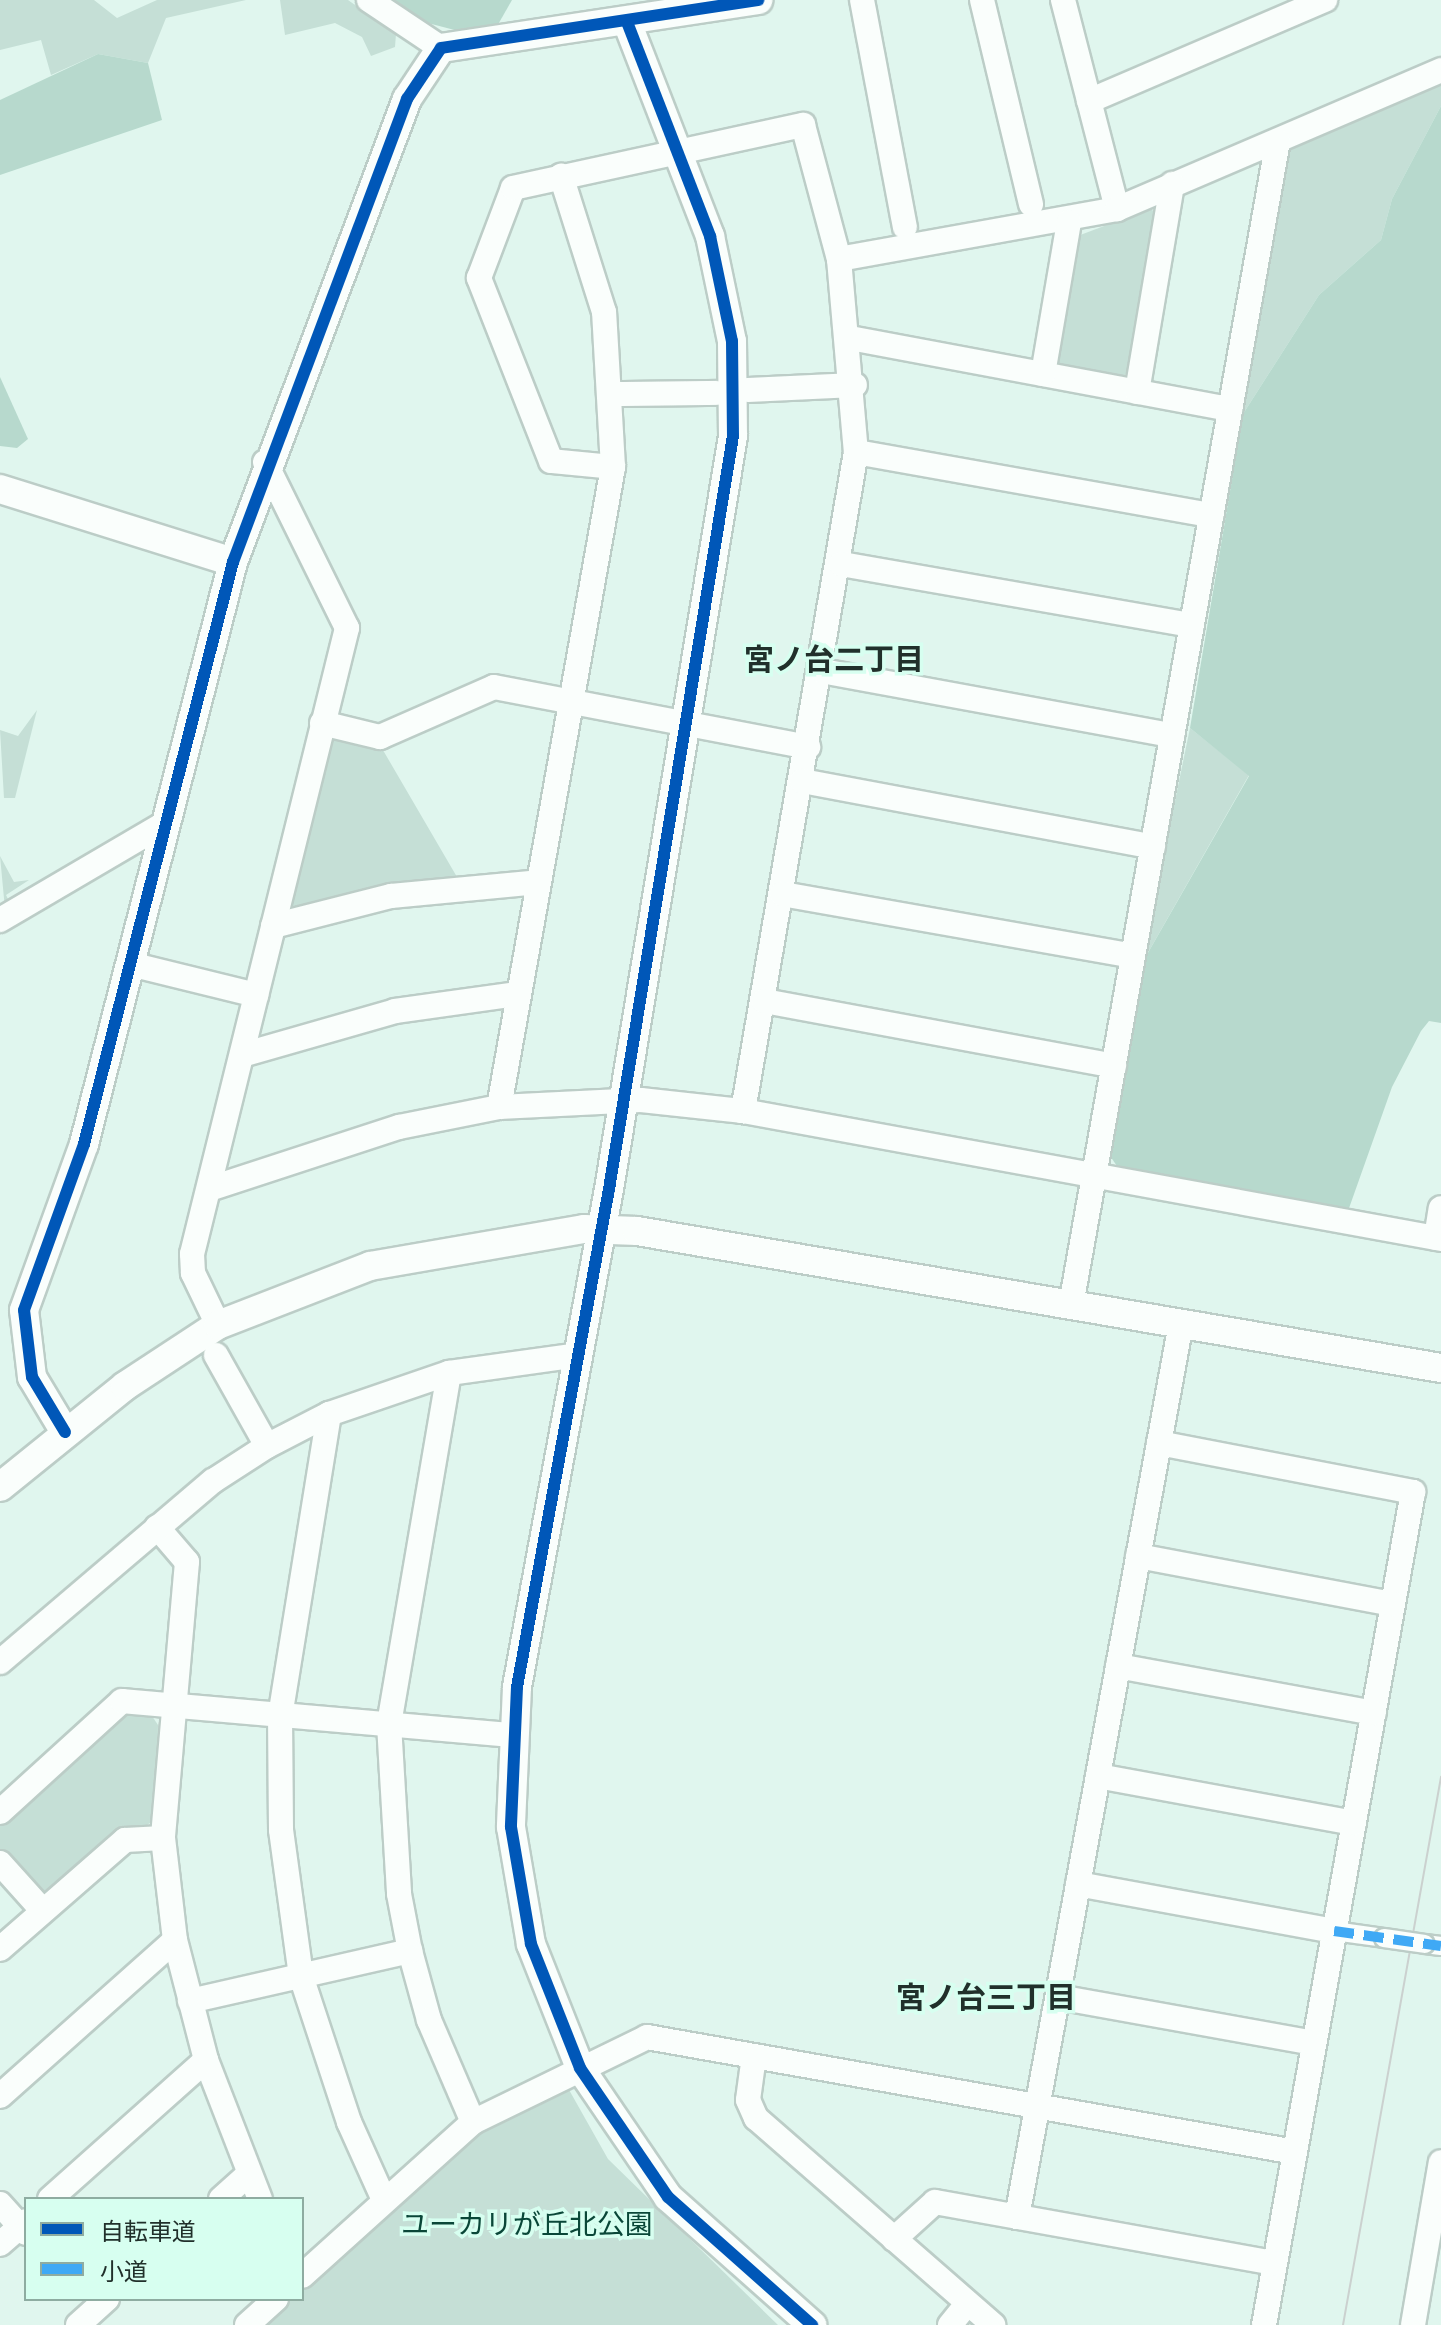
<!DOCTYPE html>
<meta charset="utf-8">
<style>
body{margin:0}
#map{position:relative;width:1441px;height:2325px;overflow:hidden;background:#e0f6ee;font-family:Cabin,"Noto Sans JP",sans-serif}
div>[style]{position:absolute}
.green>*{inset:0;background:#c5dfd6}
.forest>*{inset:0;background:#b7d9cd}
.roads{filter:drop-shadow(2px 0 #bccdc7) drop-shadow(-2px 0 #bccdc7) drop-shadow(0 2px #bccdc7) drop-shadow(0 -2px #bccdc7)}
.pedestrian>*{height:18px;margin:-9px;padding:0 9px;transform-origin:9px;border-radius:9px;background:#fafefc}
.minor>*{height:24px;margin:-12px;padding:0 12px;transform-origin:12px;border-radius:12px;background:#fafefc}
.tertiary>*{height:28px;margin:-14px;padding:0 14px;transform-origin:14px;border-radius:14px;background:#fafefc}
.tram>*{height:2px;margin:-1px;padding:0 1px;transform-origin:1px;border-radius:1px;background:#cbd1cf}
.bridges{filter:drop-shadow(2px 0 #bccdc7) drop-shadow(-2px 0 #bccdc7) drop-shadow(0 2px #bccdc7) drop-shadow(0 -2px #bccdc7)}
.pedestrian-bridge>*{height:18px;margin:-9px;padding:0 9px;transform-origin:9px;border-radius:9px;background:#fafefc}
.quiet>*{height:10px;margin-top:-5px;transform-origin:0;background:repeating-linear-gradient(90deg,#3fa9f5 0 20px,transparent 0 30px)}
.cycleway>*{height:12px;margin:-6px;padding:0 6px;transform-origin:6px;border-radius:6px;background:#0057b8}
span{translate:-50% -50%;white-space:nowrap;text-align:center;line-height:1.15;-webkit-text-stroke:7px #d7fff0;paint-order:stroke}
.park-label{font-size:28px;color:#0a4738}
.neighbourhood-label{font-size:30px;color:#21302b;font-weight:700}
.legend{position:absolute;left:24px;top:2197px;width:280px;height:104px;box-sizing:border-box;background:#d7fff0;border:2px solid #8eaca1;margin:0;padding:10px 14px;list-style:none;font-size:24px;color:#21302b}
.legend li{display:flex;align-items:center;gap:16px;height:40px}
.legend b{width:40px;border:2px solid #8eaca1}
</style>
<div id="map">
<div class="green">
<div style="clip-path:polygon(0 0,94px 0,117px 18px,157px 0,246px 0,166px 18px,148px 63px,98px 54px,51px 75px,41px 40px,0 50px)"></div>
<div style="clip-path:polygon(280px 0,348px 0,396px 34px,395px 47px,371px 56px,362px 37px,335px 23px,285px 35px)"></div>
<div style="clip-path:polygon(1441px 82px,1441px 106px,1392px 199px,1381px 240px,1319px 295px,1243px 414px,1287px 150px)"></div>
<div style="clip-path:polygon(1149px 209px,1157px 212px,1128px 371px,1123px 377px,1058px 369px,1075px 237px)"></div>
<div style="clip-path:polygon(37px 710px,15px 798px,4px 798px,0 730px,18px 736px)"></div>
<div style="clip-path:polygon(1190px 728px,1249px 775px,1141px 965px)"></div>
<div style="clip-path:polygon(338px 737px,380px 745px,457px 877px,388px 886px,297px 911px,289px 901px,327px 743px)"></div>
<div style="clip-path:polygon(0 856px,14px 882px,29px 880px,6px 895px,12px 907px,5px 909px)"></div>
<div style="clip-path:polygon(127px 1714px,152px 1716px,158px 1725px,157px 1818px,49px 1894px,37px 1894px,0 1852px,0 1825px)"></div>
<div style="clip-path:polygon(568px 2088px,608px 2159px,778px 2325px,262px 2325px,291px 2299px,302px 2299px,302px 2289px,480px 2130px)"></div>
</div>
<div class="forest">
<div style="clip-path:polygon(389px 0,512px 0,496px 28px,466px 33px,424px 22px)"></div>
<div style="clip-path:polygon(98px 54px,148px 63px,162px 120px,0 175px,0 100px)"></div>
<div style="clip-path:polygon(1441px 106px,1441px 1023px,1429px 1021px,1421px 1031px,1392px 1087px,1348px 1211px,1119px 1169px,1108px 1153px,1141px 965px,1249px 776px,1190px 728px,1243px 414px,1319px 295px,1381px 240px,1392px 199px)"></div>
<div style="clip-path:polygon(0 377px,28px 439px,17px 448px,0 446px)"></div>
</div>
<div class="roads">
<div class="pedestrian">
<div style="left:1334px;top:1931px;width:50px;rotate:8deg"></div>
<div style="left:1425px;top:1944px;width:16px;rotate:7deg"></div>
</div>
<div class="minor">
<div style="left:369px;top:0;width:87px;rotate:33.7deg"></div>
<div style="left:862px;top:0;width:231px;rotate:79.3deg"></div>
<div style="left:982px;top:0;width:210px;rotate:76.5deg"></div>
<div style="left:1063px;top:0;width:216px;rotate:75.5deg"></div>
<div style="left:1089px;top:101px;width:257px;rotate:-23.2deg"></div>
<div style="left:839px;top:259px;width:282px;rotate:-10.2deg"></div>
<div style="left:1117px;top:209px;width:353px;rotate:-23.2deg"></div>
<div style="left:850px;top:338px;width:387px;rotate:10.6deg"></div>
<div style="left:1043px;top:374px;width:154px;rotate:-80.3deg"></div>
<div style="left:748px;top:390px;width:107px;rotate:-2.7deg"></div>
<div style="left:1137px;top:392px;width:211px;rotate:-80.4deg"></div>
<div style="left:614px;top:394px;width:102px;rotate:-0.6deg"></div>
<div style="left:856px;top:452px;width:361px;rotate:10.1deg"></div>
<div style="left:613px;top:467px;width:62px;rotate:-174.5deg"></div>
<div style="left:551px;top:461px;width:197px;rotate:-111.5deg"></div>
<div style="left:479px;top:278px;width:96px;rotate:-69.3deg"></div>
<div style="left:513px;top:188px;width:297px;rotate:-12.3deg"></div>
<div style="left:803px;top:125px;width:139px;rotate:75deg"></div>
<div style="left:839px;top:259px;width:194px;rotate:85deg"></div>
<div style="left:856px;top:452px;width:669px;rotate:99.73deg"></div>
<div style="left:841px;top:564px;width:356px;rotate:9.9deg"></div>
<div style="left:822px;top:671px;width:356px;rotate:10.4deg"></div>
<div style="left:322px;top:723px;width:60px;rotate:13.6deg"></div>
<div style="left:380px;top:737px;width:124px;rotate:-23.7deg"></div>
<div style="left:494px;top:687px;width:320px;rotate:10.8deg"></div>
<div style="left:802px;top:781px;width:357px;rotate:10.6deg"></div>
<div style="left:782px;top:894px;width:356px;rotate:10deg"></div>
<div style="left:0;top:920px;width:194px;rotate:-30.4deg"></div>
<div style="left:273px;top:926px;width:122px;rotate:-14.3deg"></div>
<div style="left:391px;top:896px;width:148px;rotate:-5.4deg"></div>
<div style="left:130px;top:964px;width:130px;rotate:13.8deg"></div>
<div style="left:764px;top:1001px;width:356px;rotate:10.5deg"></div>
<div style="left:242px;top:1055px;width:159px;rotate:-16deg"></div>
<div style="left:395px;top:1011px;width:124px;rotate:-7.9deg"></div>
<div style="left:499px;top:1107px;width:650px;rotate:-79.9deg"></div>
<div style="left:613px;top:467px;width:155px;rotate:-93.3deg"></div>
<div style="left:604px;top:312px;width:143px;rotate:-107.5deg"></div>
<div style="left:209px;top:1189px;width:200px;rotate:-18.1deg"></div>
<div style="left:399px;top:1127px;width:102px;rotate:-11.3deg"></div>
<div style="left:499px;top:1107px;width:142px;rotate:-2.8deg"></div>
<div style="left:641px;top:1100px;width:103px;rotate:6.2deg"></div>
<div style="left:743px;top:1111px;width:710px;rotate:10.39deg"></div>
<div style="left:1436px;top:1238px;width:30px;rotate:-81deg"></div>
<div style="left:1071px;top:1305px;width:1182px;rotate:-79.92deg"></div>
<div style="left:218px;top:1325px;width:58px;rotate:-115.7deg"></div>
<div style="left:193px;top:1273px;width:19px;rotate:-93deg"></div>
<div style="left:192px;top:1254px;width:645px;rotate:-76.09deg"></div>
<div style="left:347px;top:628px;width:185px;rotate:-116.3deg"></div>
<div style="left:216px;top:1355px;width:104px;rotate:60.7deg"></div>
<div style="left:449px;top:1373px;width:356px;rotate:99.7deg"></div>
<div style="left:389px;top:1724px;width:170px;rotate:86.6deg"></div>
<div style="left:399px;top:1894px;width:58px;rotate:79.1deg"></div>
<div style="left:410px;top:1951px;width:72px;rotate:74.6deg"></div>
<div style="left:429px;top:2020px;width:111px;rotate:66.7deg"></div>
<div style="left:329px;top:1414px;width:305px;rotate:99.2deg"></div>
<div style="left:280px;top:1715px;width:115px;rotate:89.5deg"></div>
<div style="left:281px;top:1830px;width:147px;rotate:82.2deg"></div>
<div style="left:301px;top:1976px;width:154px;rotate:71.8deg"></div>
<div style="left:349px;top:2122px;width:85px;rotate:65.8deg"></div>
<div style="left:1159px;top:1443px;width:259px;rotate:10.9deg"></div>
<div style="left:1413px;top:1492px;width:846px;rotate:100.14deg"></div>
<div style="left:157px;top:1527px;width:46px;rotate:49.4deg"></div>
<div style="left:187px;top:1562px;width:277px;rotate:95deg"></div>
<div style="left:163px;top:1838px;width:103px;rotate:83.3deg"></div>
<div style="left:175px;top:1940px;width:124px;rotate:75.5deg"></div>
<div style="left:206px;top:2060px;width:149px;rotate:68.8deg"></div>
<div style="left:1138px;top:1556px;width:259px;rotate:10.7deg"></div>
<div style="left:0;top:1662px;width:280px;rotate:-40.4deg"></div>
<div style="left:213px;top:1481px;width:64px;rotate:-32.9deg"></div>
<div style="left:267px;top:1446px;width:70px;rotate:-27.3deg"></div>
<div style="left:329px;top:1414px;width:127px;rotate:-18.9deg"></div>
<div style="left:449px;top:1373px;width:130px;rotate:-7.9deg"></div>
<div style="left:1118px;top:1666px;width:260px;rotate:10.4deg"></div>
<div style="left:1098px;top:1776px;width:260px;rotate:10.4deg"></div>
<div style="left:0;top:1812px;width:165px;rotate:-42.3deg"></div>
<div style="left:122px;top:1701px;width:391px;rotate:5deg"></div>
<div style="left:0;top:1863px;width:64px;rotate:48.1deg"></div>
<div style="left:1078px;top:1884px;width:260px;rotate:10.4deg"></div>
<div style="left:0;top:1949px;width:166px;rotate:-41.1deg"></div>
<div style="left:125px;top:1840px;width:38px;rotate:-3deg"></div>
<div style="left:1058px;top:1997px;width:260px;rotate:10.2deg"></div>
<div style="left:190px;top:2001px;width:226px;rotate:-12.8deg"></div>
<div style="left:754px;top:2056px;width:44px;rotate:97.8deg"></div>
<div style="left:748px;top:2100px;width:20px;rotate:66deg"></div>
<div style="left:756px;top:2118px;width:315px;rotate:41.1deg"></div>
<div style="left:0;top:2096px;width:234px;rotate:-41.7deg"></div>
<div style="left:50px;top:2199px;width:209px;rotate:-41.7deg"></div>
<div style="left:221px;top:2199px;width:36px;rotate:-42deg"></div>
<div style="left:0;top:2204px;width:39px;rotate:48deg"></div>
<div style="left:1017px;top:2217px;width:909px;rotate:-79.6deg"></div>
<div style="left:894px;top:2239px;width:55px;rotate:-42.1deg"></div>
<div style="left:935px;top:2202px;width:345px;rotate:10.2deg"></div>
<div style="left:0;top:2244px;width:35px;rotate:-41deg"></div>
<div style="left:302px;top:2276px;width:230px;rotate:-42deg"></div>
<div style="left:473px;top:2122px;width:194px;rotate:-26deg"></div>
<div style="left:647px;top:2037px;width:658px;rotate:10.06deg"></div>
<div style="left:78px;top:2325px;width:39px;rotate:-42deg"></div>
<div style="left:247px;top:2325px;width:39px;rotate:-42deg"></div>
<div style="left:950px;top:2325px;width:28px;rotate:-51deg"></div>
<div style="left:1413px;top:2325px;width:165px;rotate:-80.3deg"></div>
</div>
<div class="tertiary">
<div style="left:627px;top:22px;width:230px;rotate:68.8deg"></div>
<div style="left:710px;top:236px;width:107px;rotate:78.2deg"></div>
<div style="left:732px;top:341px;width:95px;rotate:89.4deg"></div>
<div style="left:733px;top:436px;width:763px;rotate:99.35deg"></div>
<div style="left:609px;top:1189px;width:506px;rotate:100.47deg"></div>
<div style="left:517px;top:1687px;width:140px;rotate:92.5deg"></div>
<div style="left:511px;top:1827px;width:119px;rotate:80.3deg"></div>
<div style="left:531px;top:1944px;width:133px;rotate:68.4deg"></div>
<div style="left:580px;top:2068px;width:156px;rotate:55.7deg"></div>
<div style="left:668px;top:2197px;width:193px;rotate:41.6deg"></div>
<div style="left:0;top:489px;width:244px;rotate:17.4deg"></div>
<div style="left:65px;top:1432px;width:64px;rotate:-121deg"></div>
<div style="left:32px;top:1377px;width:67px;rotate:-96.8deg"></div>
<div style="left:24px;top:1310px;width:177px;rotate:-70.1deg"></div>
<div style="left:84px;top:1144px;width:601px;rotate:-75.64deg"></div>
<div style="left:233px;top:562px;width:495px;rotate:-69.4deg"></div>
<div style="left:407px;top:99px;width:61px;rotate:-56.3deg"></div>
<div style="left:441px;top:48px;width:321px;rotate:-8.6deg"></div>
<div style="left:0;top:1487px;width:161px;rotate:-38.9deg"></div>
<div style="left:125px;top:1386px;width:111px;rotate:-33.3deg"></div>
<div style="left:218px;top:1325px;width:163px;rotate:-21.2deg"></div>
<div style="left:370px;top:1266px;width:217px;rotate:-9.8deg"></div>
<div style="left:584px;top:1229px;width:53px;rotate:2.2deg"></div>
<div style="left:637px;top:1231px;width:816px;rotate:9.67deg"></div>
</div>
</div>
<div class="tram">
<div style="left:1343px;top:2325px;width:557px;rotate:-79.86deg"></div>
</div>
<div class="bridges">
<div class="pedestrian-bridge">
<div style="left:1384px;top:1938px;width:41px;rotate:8.3deg"></div>
</div>
</div>
<div class="quiet">
<div style="left:1334px;top:1931px;width:108px;rotate:8deg"></div>
</div>
<div class="cycleway">
<div style="left:627px;top:22px;width:230px;rotate:68.8deg"></div>
<div style="left:710px;top:236px;width:107px;rotate:78.2deg"></div>
<div style="left:732px;top:341px;width:95px;rotate:89.4deg"></div>
<div style="left:733px;top:436px;width:763px;rotate:99.35deg"></div>
<div style="left:609px;top:1189px;width:506px;rotate:100.47deg"></div>
<div style="left:517px;top:1687px;width:140px;rotate:92.5deg"></div>
<div style="left:511px;top:1827px;width:119px;rotate:80.3deg"></div>
<div style="left:531px;top:1944px;width:133px;rotate:68.4deg"></div>
<div style="left:580px;top:2068px;width:156px;rotate:55.7deg"></div>
<div style="left:668px;top:2197px;width:193px;rotate:41.6deg"></div>
<div style="left:65px;top:1432px;width:64px;rotate:-121deg"></div>
<div style="left:32px;top:1377px;width:67px;rotate:-96.8deg"></div>
<div style="left:24px;top:1310px;width:177px;rotate:-70.1deg"></div>
<div style="left:84px;top:1144px;width:601px;rotate:-75.64deg"></div>
<div style="left:233px;top:562px;width:495px;rotate:-69.4deg"></div>
<div style="left:407px;top:99px;width:61px;rotate:-56.3deg"></div>
<div style="left:441px;top:48px;width:321px;rotate:-8.6deg"></div>
</div>
<div class="park-label">
<span style="left:527px;top:2224px">ユーカリが丘北公園</span>
</div>
<div class="neighbourhood-label">
<span style="left:834px;top:660px">宮ノ台二丁目</span>
<span style="left:986px;top:1998px">宮ノ台三丁目</span>
</div>
<ul class="legend">
<li><b style="height:10px;background:#0057b8"></b>自転車道</li>
<li><b style="height:10px;background:#3fa9f5"></b>小道</li>
</ul>
</div>
